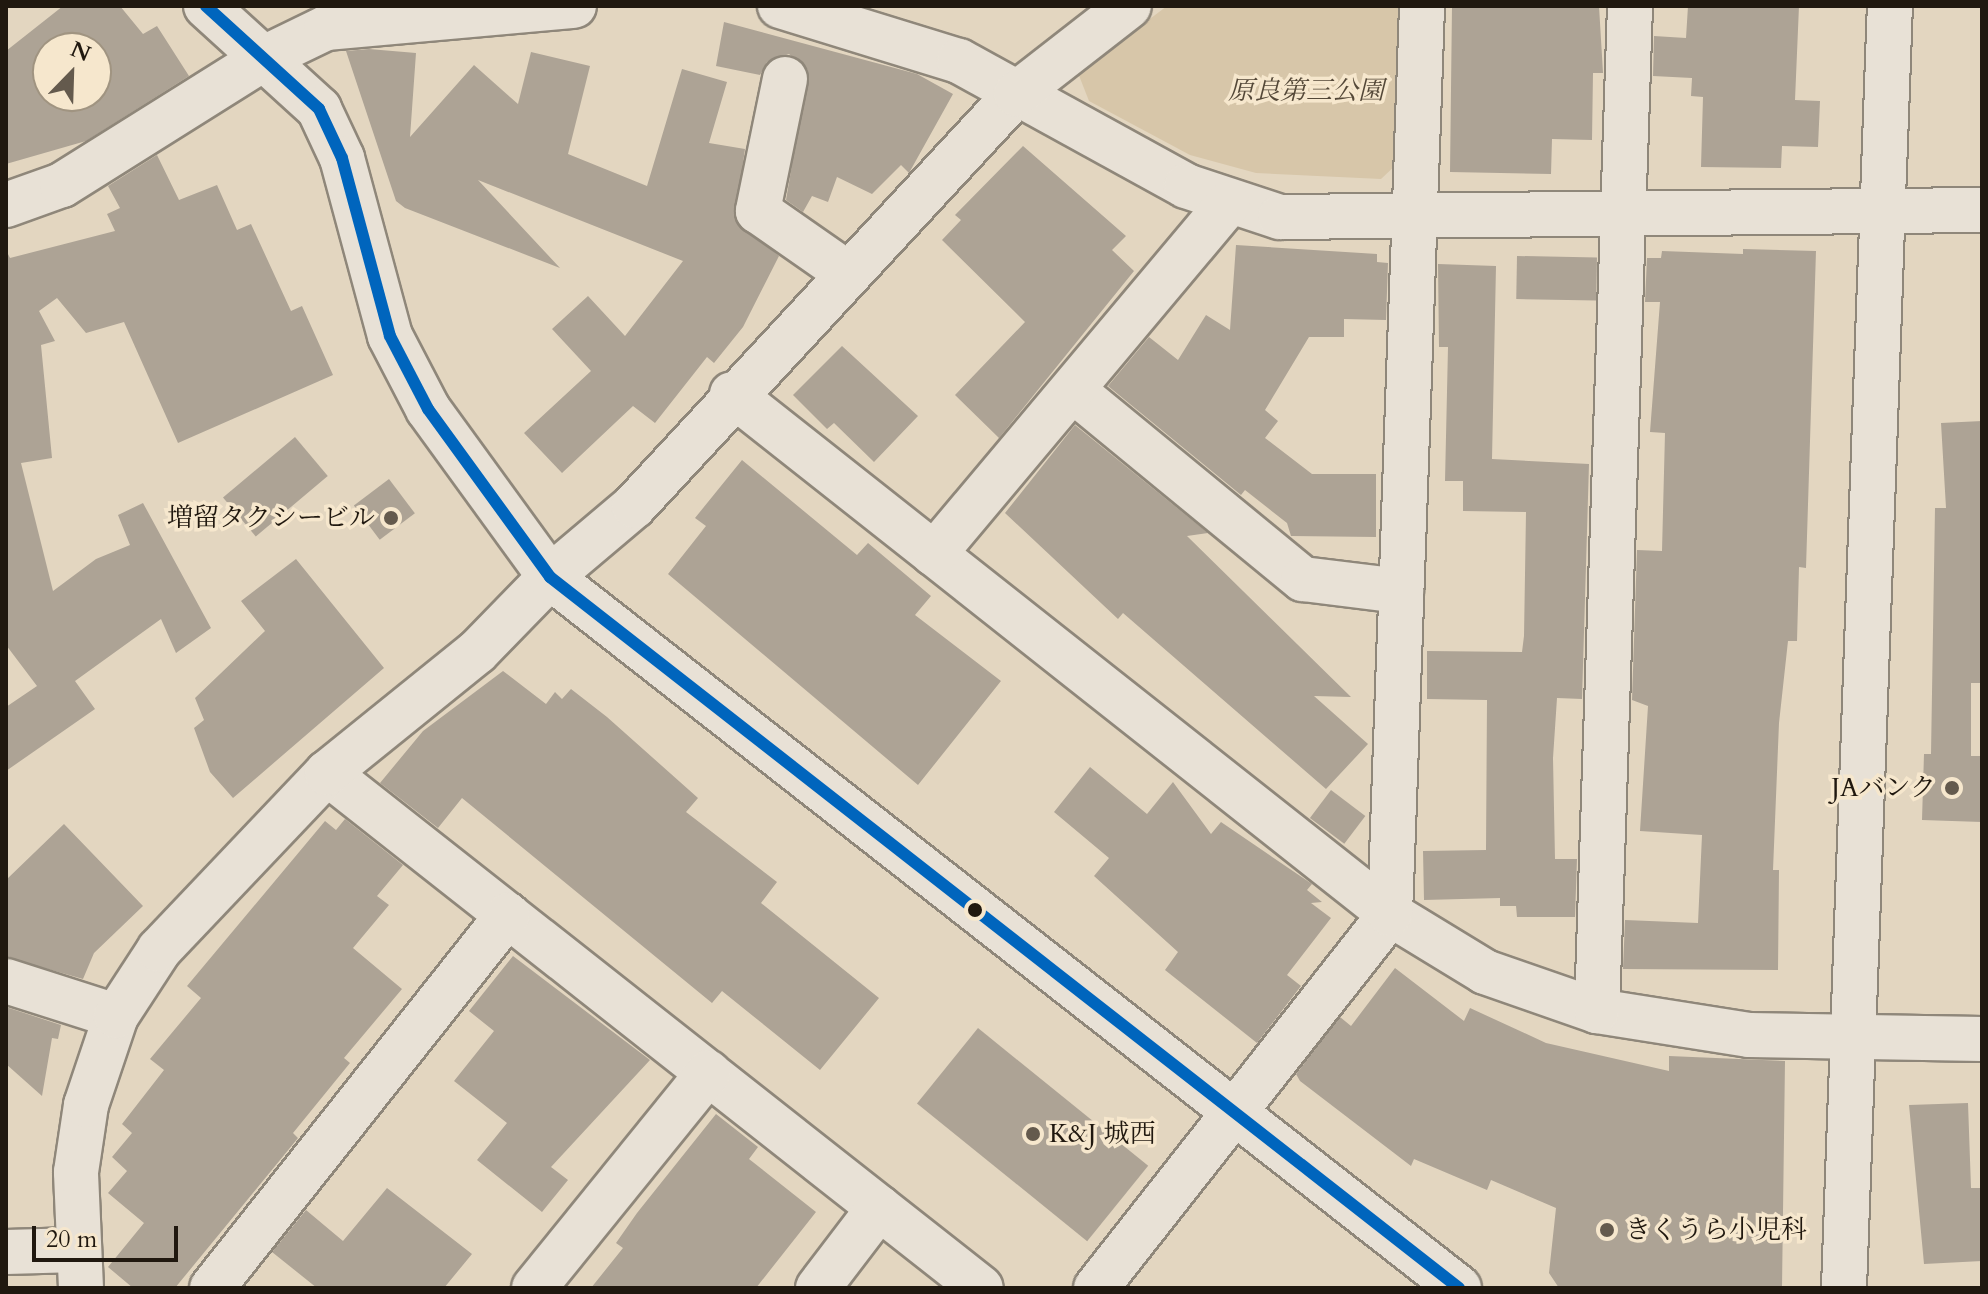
<!DOCTYPE html>
<meta charset="utf-8">
<style>
body{margin:0}
#map{position:relative;width:1988px;height:1294px;overflow:hidden;background:#e3d6c0;font-family:Cardo,"Noto Serif JP",serif}
div>[style]{position:absolute}
.green>*{inset:0;background:#d7c6a9}
.building>*{inset:0;background:#ada395;transform-origin:0 0}
.roads{filter:drop-shadow(2px 0 #8f877a) drop-shadow(-2px 0 #8f877a) drop-shadow(0 2px #8f877a) drop-shadow(0 -2px #8f877a)}
.minor>*{height:44px;margin:-22px;padding:0 22px;transform-origin:22px;border-radius:22px;background:#e8e1d6}
.bus-1>*{height:12px;margin:-6px;padding:0 6px;transform-origin:6px;border-radius:6px;background:#0065bd}
.dots>*{width:22px;height:22px;translate:-50% -50%;box-sizing:border-box;border:4px solid #f6e7cd;border-radius:50%}
span{translate:-50% -50%;white-space:nowrap;text-align:center;line-height:1.15;-webkit-text-stroke:7px #f6e7cd;paint-order:stroke}
.park-label{font-size:26px;color:#544838;font-style:italic}
.poi-label{font-size:26px;color:#20180f}
.right{translate:-100% -50%;text-align:right}
.left{translate:0 -50%;text-align:left}
.frame{position:absolute;inset:0;border:8px solid #20180f;pointer-events:none}
.north{position:absolute;left:32px;top:32px;width:80px;height:80px;box-sizing:border-box;background:#f6e7cd;border:2px solid #a09481;border-radius:50%;rotate:23deg;font-size:22px;font-weight:700;line-height:32px;text-align:center;color:#20180f}
.north::after{content:'';display:block;margin:auto;width:28px;height:36px;background:#645a4d;clip-path:polygon(50% 0,100% 100%,50% 72%,0 100%)}
.scale{position:absolute;left:32px;top:1226px;width:146px;height:36px;box-sizing:border-box;border:4px solid #20180f;border-top:0;padding-left:10px;font-size:24px;line-height:28px;white-space:nowrap;color:#20180f;-webkit-text-stroke:6px #f6e7cd;paint-order:stroke}
</style>
<div id="map">
<div class="green">
<div style="clip-path:polygon(1167px 6px,1404px 6px,1399px 162px,1381px 179px,1256px 173px,1190px 155px,1089px 101px,1078px 73px)"></div>
</div>
<div class="building">
<div style="clip-path:polygon(evenodd,63px 6px,120px 6px,143px 34px,157px 26px,189px 76px,86px 141px,6px 164px,6px 51px,63px 6px,48px 48px,96px 48px,96px 96px,48px 96px,48px 48px)"></div>
<div style="clip-path:polygon(1452px 6px,1599px 6px,1603px 73px,1593px 73px,1592px 140px,1552px 139px,1551px 174px,1450px 172px)"></div>
<div style="clip-path:polygon(1688px 6px,1799px 6px,1795px 100px,1820px 101px,1818px 147px,1782px 146px,1781px 168px,1701px 167px,1703px 97px,1691px 96px,1692px 78px,1653px 76px,1654px 36px,1686px 38px)"></div>
<div style="clip-path:polygon(724px 22px,917px 74px,953px 94px,909px 173px,901px 165px,872px 194px,837px 177px,828px 202px,812px 196px,803px 212px,786px 200px,808px 70px,789px 54px,767px 62px,760px 75px,716px 66px)"></div>
<div style="clip-path:polygon(369px 49px,416px 53px,410px 137px,474px 65px,518px 104px,531px 52px,590px 66px,568px 154px,647px 186px,682px 69px,727px 82px,709px 143px,745px 149px,735px 219px,779px 256px,743px 327px,714px 363px,707px 357px,655px 423px,633px 406px,562px 473px,524px 433px,591px 371px,552px 329px,588px 296px,625px 336px,683px 261px,478px 180px,560px 268px,405px 208px,396px 201px,346px 51px)"></div>
<div style="clip-path:polygon(1023px 146px,1126px 236px,1112px 250px,1134px 271px,999px 438px,955px 395px,1025px 322px,942px 240px,961px 220px,955px 215px)"></div>
<div style="clip-path:polygon(157px 155px,179px 200px,217px 185px,237px 230px,251px 224px,291px 311px,302px 306px,333px 375px,178px 443px,124px 322px,86px 333px,57px 298px,39px 311px,55px 341px,41px 345px,52px 458px,21px 463px,53px 591px,96px 559px,130px 545px,118px 515px,143px 503px,211px 628px,176px 653px,161px 619px,75px 681px,95px 709px,6px 771px,6px 707px,37px 686px,6px 645px,6px 250px,10px 258px,115px 231px,107px 214px,120px 208px,108px 186px)"></div>
<div style="clip-path:polygon(1236px 245px,1377px 254px,1377px 262px,1388px 263px,1386px 320px,1344px 319px,1344px 337px,1309px 337px,1265px 410px,1278px 421px,1265px 438px,1312px 474px,1376px 474px,1376px 537px,1291px 536px,1287px 523px,1245px 490px,1241px 495px,1108px 386px,1149px 337px,1178px 360px,1206px 315px,1230px 330px)"></div>
<div style="clip-path:polygon(1743px 249px,1816px 251px,1806px 568px,1799px 567px,1797px 641px,1788px 641px,1779px 723px,1773px 870px,1779px 870px,1778px 970px,1623px 969px,1625px 920px,1698px 923px,1702px 835px,1640px 831px,1648px 706px,1632px 700px,1637px 550px,1662px 551px,1665px 433px,1650px 432px,1660px 302px,1645px 302px,1647px 258px,1661px 258px,1662px 251px,1743px 254px)"></div>
<div style="left:1517px;top:256px;width:80px;height:43px;rotate:1deg"></div>
<div style="clip-path:polygon(1438px 264px,1496px 266px,1492px 459px,1589px 464px,1582px 699px,1557px 698px,1553px 758px,1555px 859px,1577px 859px,1575px 917px,1517px 917px,1516px 906px,1500px 906px,1500px 898px,1424px 900px,1423px 851px,1486px 850px,1487px 700px,1427px 699px,1427px 651px,1522px 652px,1524px 636px,1526px 512px,1463px 511px,1463px 481px,1445px 481px,1448px 347px,1439px 347px)"></div>
<div style="clip-path:polygon(842px 346px,918px 416px,874px 462px,834px 423px,827px 429px,793px 395px)"></div>
<div style="clip-path:polygon(1982px 421px,1982px 683px,1971px 683px,1971px 756px,1982px 756px,1982px 822px,1922px 820px,1924px 754px,1931px 754px,1935px 508px,1946px 508px,1941px 423px)"></div>
<div style="clip-path:polygon(1075px 425px,1208px 533px,1187px 536px,1351px 697px,1314px 696px,1368px 744px,1326px 789px,1123px 613px,1118px 619px,1005px 513px)"></div>
<div style="left:295px;top:437px;width:51px;height:94px;rotate:50deg"></div>
<div style="clip-path:polygon(742px 460px,857px 555px,868px 543px,931px 596px,915px 615px,1001px 681px,918px 785px,668px 574px,706px 526px,695px 518px)"></div>
<div style="left:389px;top:479px;width:43px;height:44px;rotate:53deg"></div>
<div style="clip-path:polygon(296px 559px,384px 668px,233px 798px,210px 772px,194px 728px,204px 720px,195px 698px,265px 631px,241px 601px)"></div>
<div style="clip-path:polygon(503px 671px,546px 704px,555px 692px,562px 699px,571px 689px,607px 717px,698px 798px,686px 812px,777px 882px,761px 903px,879px 998px,820px 1070px,722px 991px,712px 1003px,462px 798px,438px 828px,380px 783px,423px 731px)"></div>
<div style="clip-path:polygon(1090px 767px,1147px 814px,1173px 782px,1211px 834px,1221px 822px,1312px 884px,1307px 890px,1322px 902px,1311px 903px,1331px 918px,1287px 975px,1301px 986px,1257px 1043px,1165px 970px,1178px 952px,1094px 876px,1109px 858px,1054px 812px)"></div>
<div style="left:1331px;top:790px;width:43px;height:35px;rotate:37deg"></div>
<div style="clip-path:polygon(345px 819px,403px 865px,377px 896px,389px 905px,353px 948px,402px 989px,344px 1058px,350px 1063px,293px 1133px,298px 1138px,175px 1288px,133px 1288px,108px 1267px,144px 1223px,108px 1193px,127px 1171px,112px 1157px,132px 1133px,122px 1124px,164px 1070px,150px 1059px,201px 998px,187px 986px,325px 821px,336px 830px)"></div>
<div style="clip-path:polygon(64px 824px,143px 906px,94px 953px,83px 979px,6px 957px,6px 880px)"></div>
<div style="clip-path:polygon(513px 956px,650px 1060px,551px 1167px,568px 1180px,542px 1212px,477px 1160px,507px 1123px,454px 1081px,494px 1031px,469px 1011px)"></div>
<div style="clip-path:polygon(1395px 968px,1464px 1021px,1470px 1008px,1546px 1043px,1669px 1071px,1669px 1056px,1785px 1061px,1782px 1288px,1559px 1288px,1549px 1273px,1556px 1208px,1491px 1180px,1487px 1190px,1414px 1159px,1411px 1166px,1300px 1081px,1296px 1074px,1340px 1017px,1351px 1026px)"></div>
<div style="clip-path:polygon(6px 1007px,61px 1025px,58px 1039px,52px 1038px,42px 1096px,6px 1064px)"></div>
<div style="left:978px;top:1028px;width:219px;height:97px;rotate:39deg"></div>
<div style="clip-path:polygon(1968px 1103px,1971px 1188px,1982px 1188px,1982px 1261px,1924px 1264px,1909px 1105px)"></div>
<div style="clip-path:polygon(716px 1114px,758px 1147px,749px 1159px,816px 1212px,756px 1288px,591px 1288px,623px 1248px,616px 1243px,637px 1213px)"></div>
<div style="clip-path:polygon(387px 1188px,472px 1254px,444px 1288px,317px 1288px,272px 1252px,306px 1210px,343px 1241px)"></div>
</div>
<div class="roads">
<div class="minor">
<div style="left:206px;top:6px;width:153px;rotate:42.3deg"></div>
<div style="left:319px;top:109px;width:54px;rotate:64.9deg"></div>
<div style="left:342px;top:158px;width:184px;rotate:74.9deg"></div>
<div style="left:390px;top:336px;width:82px;rotate:62.5deg"></div>
<div style="left:428px;top:409px;width:208px;rotate:54deg"></div>
<div style="left:550px;top:577px;width:1154px;rotate:38.03deg"></div>
<div style="left:780px;top:6px;width:187px;rotate:17.1deg"></div>
<div style="left:959px;top:61px;width:259px;rotate:28.8deg"></div>
<div style="left:1186px;top:186px;width:99px;rotate:18.3deg"></div>
<div style="left:1280px;top:217px;width:702px;rotate:-0.57deg"></div>
<div style="left:785px;top:79px;width:135px;rotate:101.6deg"></div>
<div style="left:758px;top:211px;width:108px;rotate:34.9deg"></div>
<div style="left:6px;top:205px;width:59px;rotate:-19.7deg"></div>
<div style="left:62px;top:185px;width:243px;rotate:-32.1deg"></div>
<div style="left:268px;top:56px;width:64px;rotate:-25.8deg"></div>
<div style="left:326px;top:28px;width:249px;rotate:-5.1deg"></div>
<div style="left:1075px;top:392px;width:295px;rotate:39.4deg"></div>
<div style="left:1303px;top:579px;width:99px;rotate:7deg"></div>
<div style="left:732px;top:394px;width:839px;rotate:38.32deg"></div>
<div style="left:1390px;top:914px;width:111px;rotate:31.4deg"></div>
<div style="left:1485px;top:972px;width:119px;rotate:19.2deg"></div>
<div style="left:1597px;top:1011px;width:154px;rotate:9deg"></div>
<div style="left:1749px;top:1035px;width:233px;rotate:1deg"></div>
<div style="left:934px;top:554px;width:457px;rotate:-50deg"></div>
<div style="left:327px;top:773px;width:832px;rotate:38.22deg"></div>
<div style="left:6px;top:981px;width:115px;rotate:17.7deg"></div>
<div style="left:1597px;top:1011px;width:1006px;rotate:-88.12deg"></div>
<div style="left:6px;top:1252px;width:72px;rotate:-1.6deg"></div>
<div style="left:81px;top:1288px;width:116px;rotate:-92.5deg"></div>
<div style="left:76px;top:1172px;width:68px;rotate:-81.5deg"></div>
<div style="left:86px;top:1105px;width:94px;rotate:-71.4deg"></div>
<div style="left:116px;top:1016px;width:79px;rotate:-56.9deg"></div>
<div style="left:159px;top:950px;width:244px;rotate:-46.5deg"></div>
<div style="left:327px;top:773px;width:193px;rotate:-38.9deg"></div>
<div style="left:477px;top:652px;width:105px;rotate:-45.8deg"></div>
<div style="left:550px;top:577px;width:110px;rotate:-40.2deg"></div>
<div style="left:634px;top:506px;width:562px;rotate:-47.16deg"></div>
<div style="left:1016px;top:94px;width:143px;rotate:-37.9deg"></div>
<div style="left:212px;top:1288px;width:476px;rotate:-51.6deg"></div>
<div style="left:534px;top:1288px;width:277px;rotate:-51deg"></div>
<div style="left:818px;top:1288px;width:101px;rotate:-52.7deg"></div>
<div style="left:1096px;top:1288px;width:476px;rotate:-51.8deg"></div>
<div style="left:1390px;top:914px;width:909px;rotate:-87.98deg"></div>
<div style="left:1844px;top:1288px;width:1283px;rotate:-87.95deg"></div>
</div>
</div>
<div class="bus-1">
<div style="left:206px;top:6px;width:153px;rotate:42.3deg"></div>
<div style="left:319px;top:109px;width:54px;rotate:64.9deg"></div>
<div style="left:342px;top:158px;width:184px;rotate:74.9deg"></div>
<div style="left:390px;top:336px;width:82px;rotate:62.5deg"></div>
<div style="left:428px;top:409px;width:208px;rotate:54deg"></div>
<div style="left:550px;top:577px;width:1154px;rotate:38.03deg"></div>
</div>
<div class="dots">
<div style="left:391px;top:518px;background:#645a4d"></div>
<div style="left:1952px;top:788px;background:#645a4d"></div>
<div style="left:975px;top:910px;background:#20180f"></div>
<div style="left:1033px;top:1134px;background:#645a4d"></div>
<div style="left:1607px;top:1230px;background:#645a4d"></div>
</div>
<div class="park-label">
<span style="left:1306px;top:91px">原良第三公園</span>
</div>
<div class="poi-label">
<span class="right" style="left:375px;top:518px">増留タクシービル</span>
<span class="right" style="left:1936px;top:788px">JAバンク</span>
<span class="left" style="left:1049px;top:1134px">K&amp;J 城西</span>
<span class="left" style="left:1625px;top:1230px">きくうら小児科</span>
</div>
<div class="frame"></div>
<div class="north">N</div>
<div class="scale">20 m</div>
</div>
